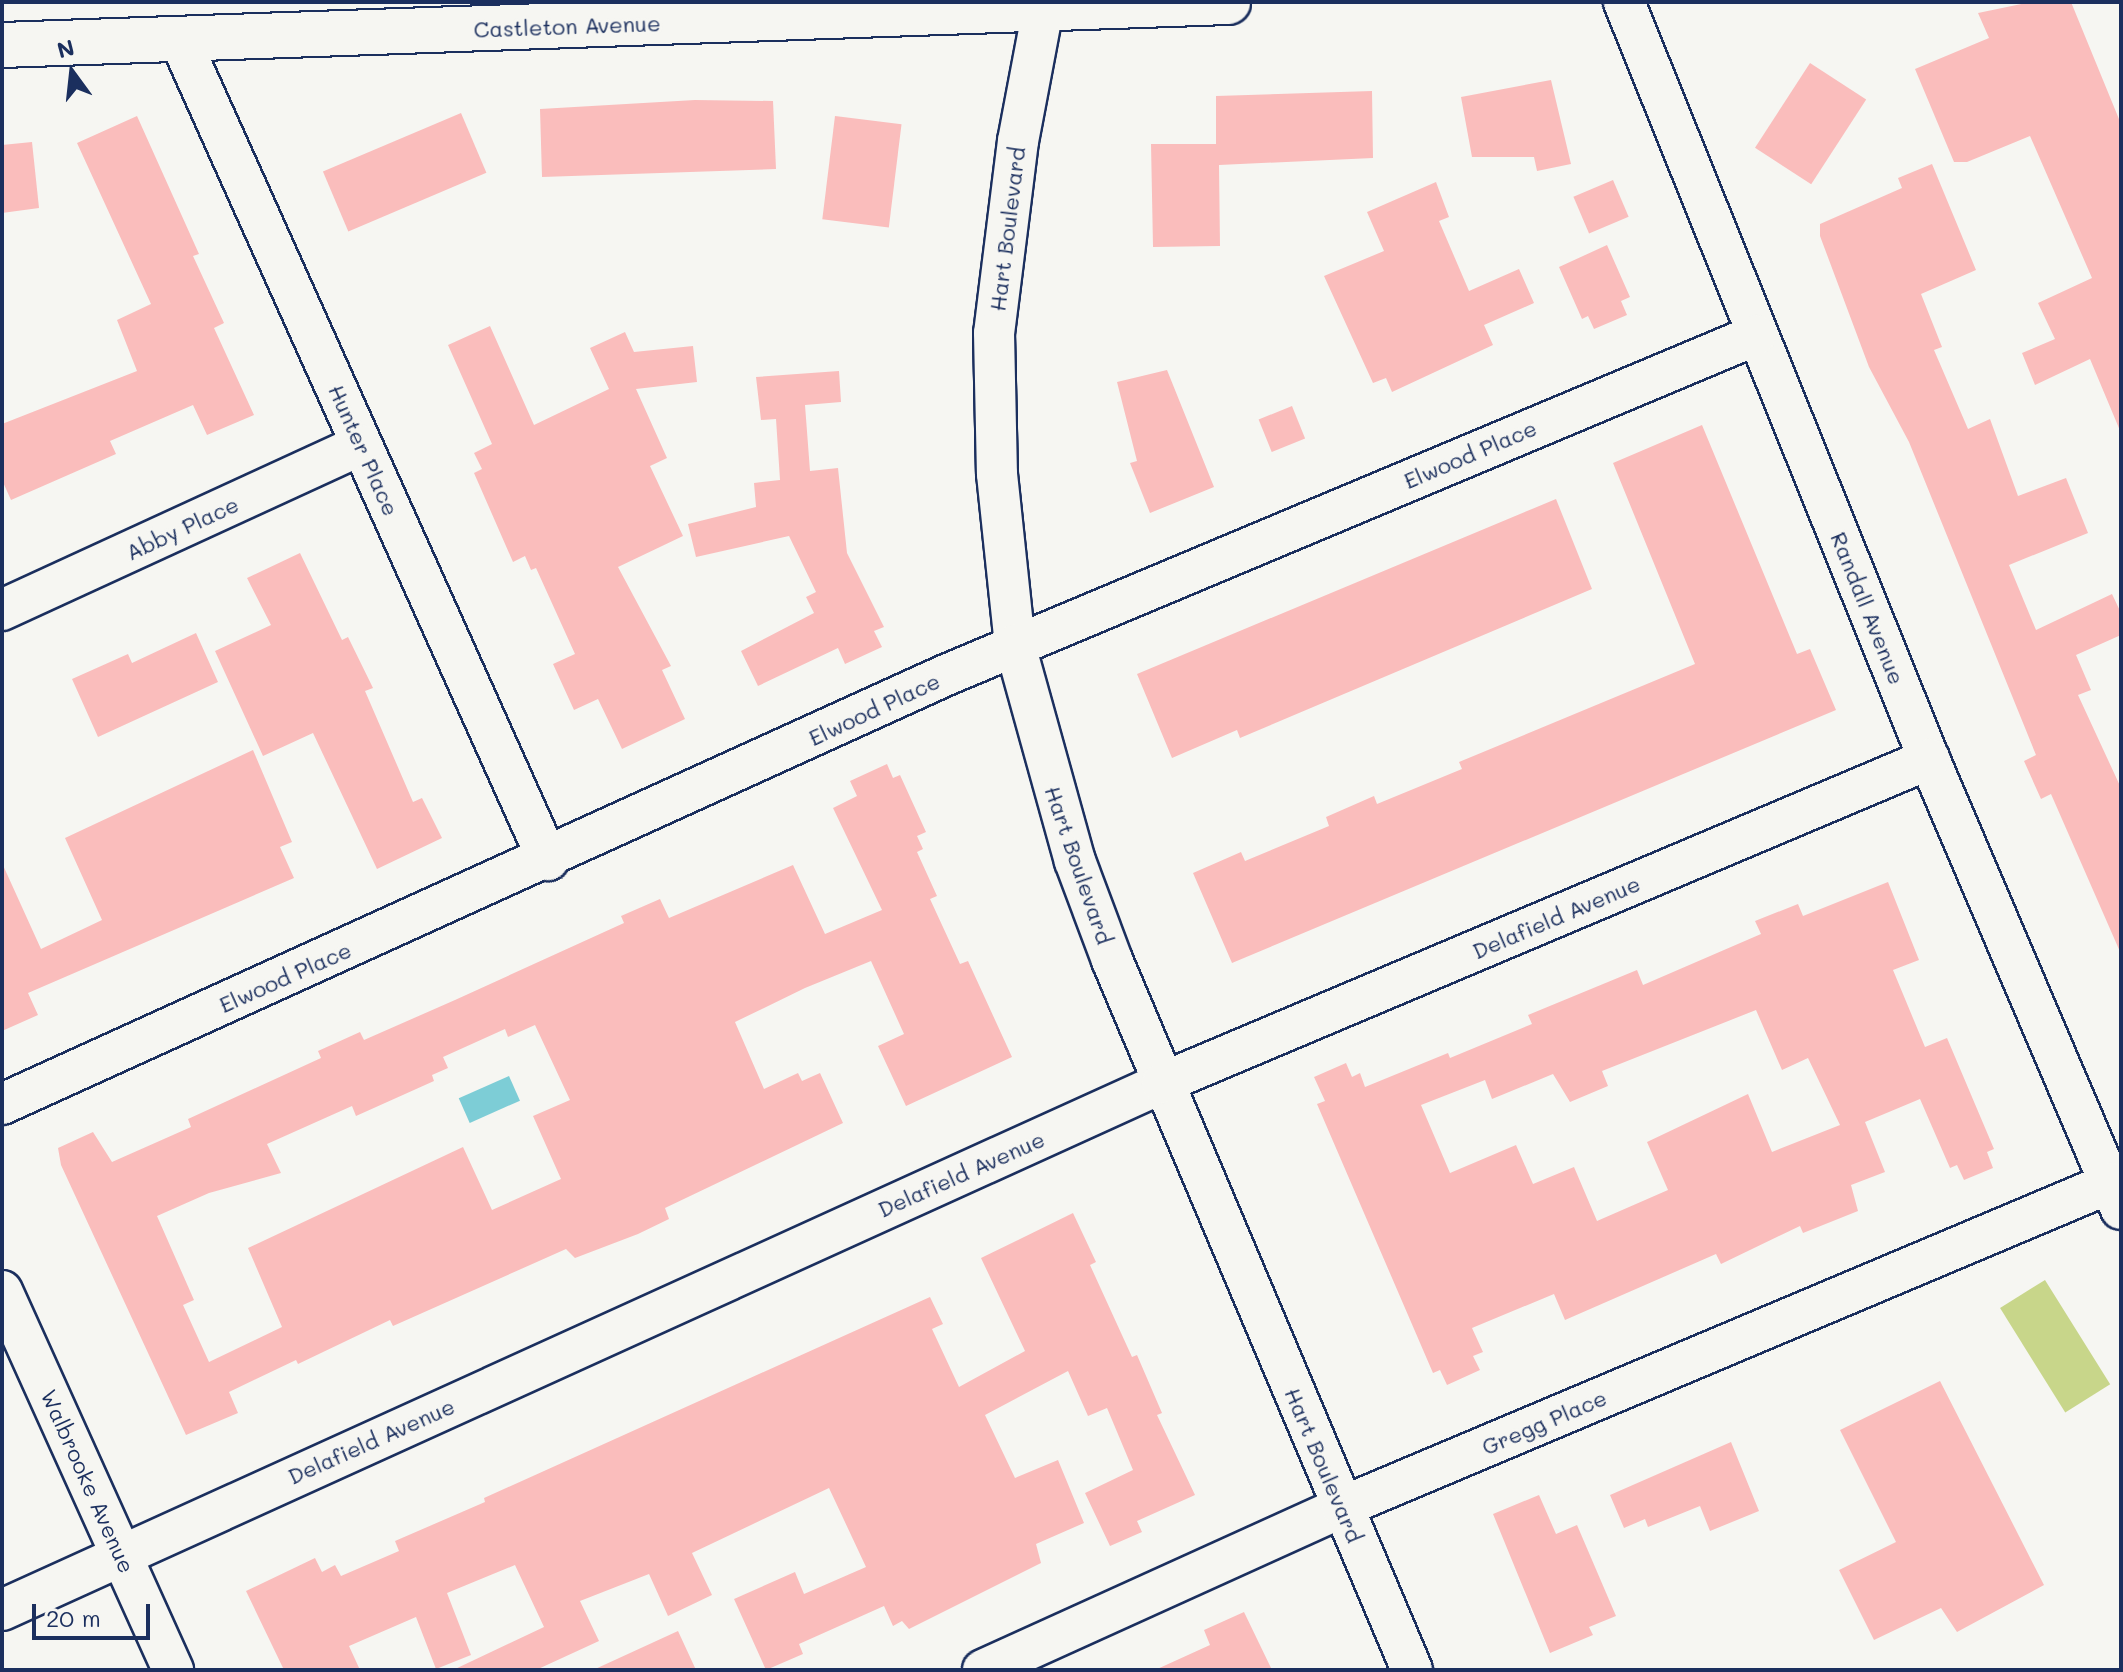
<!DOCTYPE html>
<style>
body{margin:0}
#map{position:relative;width:2123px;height:1672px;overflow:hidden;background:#f6f6f2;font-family:Mali,sans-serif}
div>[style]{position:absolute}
.green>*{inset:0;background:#c8d68a;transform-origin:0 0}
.water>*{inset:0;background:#7dcdd6;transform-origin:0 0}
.building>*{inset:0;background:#fabdbc;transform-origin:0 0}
.roads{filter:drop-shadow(2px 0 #1b2f5e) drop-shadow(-2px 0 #1b2f5e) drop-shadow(0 2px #1b2f5e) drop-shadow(0 -2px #1b2f5e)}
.street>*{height:40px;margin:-20px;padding:0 20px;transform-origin:20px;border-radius:20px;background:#f6f6f2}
.secondary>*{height:44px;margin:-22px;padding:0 22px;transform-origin:22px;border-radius:22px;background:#f6f6f2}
span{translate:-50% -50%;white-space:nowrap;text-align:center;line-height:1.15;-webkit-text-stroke:6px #f6f6f2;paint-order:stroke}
.street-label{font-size:22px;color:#1b2f5e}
.frame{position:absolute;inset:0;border:4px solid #1b2f5e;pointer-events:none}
.north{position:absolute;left:32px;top:32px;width:80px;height:80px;-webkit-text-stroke:6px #f6f6f2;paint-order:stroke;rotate:345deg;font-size:22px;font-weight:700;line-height:32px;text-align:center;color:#1b2f5e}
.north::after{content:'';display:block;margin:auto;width:28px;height:36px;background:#1b2f5e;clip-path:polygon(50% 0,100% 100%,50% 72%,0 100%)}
.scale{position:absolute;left:32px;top:1604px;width:118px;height:36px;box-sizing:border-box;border:4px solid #1b2f5e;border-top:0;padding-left:10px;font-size:24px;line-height:28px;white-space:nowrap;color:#1b2f5e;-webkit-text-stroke:6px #f6f6f2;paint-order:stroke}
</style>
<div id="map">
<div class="green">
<div style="left:2045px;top:1280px;width:123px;height:53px;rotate:58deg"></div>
</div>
<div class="water">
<div style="left:509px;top:1076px;width:27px;height:55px;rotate:66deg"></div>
</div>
<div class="building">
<div style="clip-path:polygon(2031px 2px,2071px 2px,2121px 124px,2121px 433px,2090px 359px,2035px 385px,2022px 353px,2055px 339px,2038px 303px,2092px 278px,2030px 136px,1967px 162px,1954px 162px,1915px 69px,1989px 38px,1978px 13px)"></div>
<div style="left:1810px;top:63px;width:67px;height:101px;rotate:33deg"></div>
<div style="clip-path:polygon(1551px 80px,1571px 164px,1537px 171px,1534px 157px,1472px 157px,1461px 97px)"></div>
<div style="clip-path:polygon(1372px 91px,1373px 158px,1219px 165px,1220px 246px,1153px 247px,1151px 144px,1216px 144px,1216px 96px)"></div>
<div style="clip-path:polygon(695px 100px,773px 101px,776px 169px,542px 177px,540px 109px)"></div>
<div style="left:461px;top:113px;width:65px;height:150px;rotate:67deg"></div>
<div style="clip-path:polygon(137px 116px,199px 254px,193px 256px,224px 323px,214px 328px,254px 415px,207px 435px,193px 405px,110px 441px,116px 454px,11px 500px,2px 480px,2px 424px,137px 371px,117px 320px,151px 304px,77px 143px)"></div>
<div style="left:835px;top:116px;width:67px;height:104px;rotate:7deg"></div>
<div style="clip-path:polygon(32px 142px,39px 208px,2px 213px,2px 145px)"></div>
<div style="clip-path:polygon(1932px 164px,1976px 270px,1921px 294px,1942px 347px,1934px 350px,1968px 429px,1990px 419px,2018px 496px,2066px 478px,2088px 533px,2009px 565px,2036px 630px,2112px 594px,2121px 613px,2121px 635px,2076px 655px,2091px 690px,2078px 695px,2121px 788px,2121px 954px,2051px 794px,2041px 799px,2024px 761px,2036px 755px,1909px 442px,1869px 367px,1820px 236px,1820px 224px,1902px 188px,1898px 178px)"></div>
<div style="left:1613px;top:180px;width:40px;height:43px;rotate:67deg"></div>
<div style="clip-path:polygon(1436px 182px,1449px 217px,1439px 221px,1469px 291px,1519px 269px,1534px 303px,1484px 325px,1493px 345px,1392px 392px,1386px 378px,1373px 383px,1324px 276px,1384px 251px,1367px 212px)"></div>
<div style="clip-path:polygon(1607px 245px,1630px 297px,1621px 301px,1627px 315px,1594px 329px,1588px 316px,1582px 319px,1559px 267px)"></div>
<div style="clip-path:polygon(490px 326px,534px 425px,609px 389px,590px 348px,625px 332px,634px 352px,693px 346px,697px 382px,636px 389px,667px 458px,650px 466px,683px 536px,618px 567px,671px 666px,662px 670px,685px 719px,622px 749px,598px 699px,574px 710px,553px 664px,575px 654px,536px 568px,531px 570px,525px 556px,513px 562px,474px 473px,482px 469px,474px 453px,492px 444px,448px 345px)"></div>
<div style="clip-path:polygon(1167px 370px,1214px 487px,1150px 513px,1130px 463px,1137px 461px,1117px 382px)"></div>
<div style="clip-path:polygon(839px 371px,841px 402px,805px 405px,810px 471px,838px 468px,847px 553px,884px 627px,874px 631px,882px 647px,845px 664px,838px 648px,758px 686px,741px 651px,814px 613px,806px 597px,816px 592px,789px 536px,696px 557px,688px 524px,756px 507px,754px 483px,780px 480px,776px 419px,761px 420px,756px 377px)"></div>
<div style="left:1292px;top:406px;width:35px;height:36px;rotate:68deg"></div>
<div style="clip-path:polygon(1702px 425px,1797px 654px,1810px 649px,1836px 710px,1232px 963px,1193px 873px,1241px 852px,1245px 861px,1329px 826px,1326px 817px,1374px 796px,1377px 804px,1462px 769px,1459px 762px,1695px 664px,1613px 463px)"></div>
<div style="clip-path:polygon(1556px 499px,1592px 589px,1240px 738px,1237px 730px,1172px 758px,1137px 674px)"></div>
<div style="clip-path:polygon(300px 553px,342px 640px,348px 637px,373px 688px,365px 691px,413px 802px,422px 798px,442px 838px,377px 869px,313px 733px,263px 756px,215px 651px,271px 625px,247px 578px)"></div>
<div style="clip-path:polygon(196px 633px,218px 682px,98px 737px,72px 679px,128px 654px,132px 663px)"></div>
<div style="clip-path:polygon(253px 750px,292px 842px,280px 847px,294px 878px,28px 993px,38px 1015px,2px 1031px,2px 863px,41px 949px,102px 920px,65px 838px)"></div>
<div style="clip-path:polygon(evenodd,887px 764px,893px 778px,900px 775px,926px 832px,917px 836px,923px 849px,917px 852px,937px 896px,930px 899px,960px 964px,968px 961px,1012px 1057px,906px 1106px,878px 1046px,904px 1034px,871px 961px,805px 988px,735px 1022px,764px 1089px,798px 1073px,802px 1081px,820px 1073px,843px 1123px,665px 1208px,669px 1219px,638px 1234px,575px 1258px,566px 1249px,393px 1326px,390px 1320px,298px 1364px,296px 1360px,229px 1392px,238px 1413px,186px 1435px,61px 1165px,58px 1148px,93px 1132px,112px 1162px,191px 1127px,188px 1119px,321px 1058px,318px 1051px,360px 1032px,364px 1040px,455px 1000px,624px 923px,621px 916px,660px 899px,669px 918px,793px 865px,825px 934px,882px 910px,833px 808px,857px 796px,850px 781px,887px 764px,535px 1025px,570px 1100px,533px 1116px,561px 1179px,492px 1210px,463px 1147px,248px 1248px,282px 1327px,209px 1362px,183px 1305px,194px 1300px,157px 1216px,209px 1193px,281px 1173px,267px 1144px,352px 1106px,356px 1116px,434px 1081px,432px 1075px,448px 1068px,443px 1057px,505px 1029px,508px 1037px,535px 1025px)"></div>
<div style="clip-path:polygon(evenodd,1888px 882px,1919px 960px,1893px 970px,1925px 1047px,1947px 1038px,1994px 1149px,1987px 1152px,1993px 1168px,1964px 1180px,1957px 1165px,1950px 1168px,1920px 1099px,1865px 1122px,1885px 1172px,1851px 1185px,1858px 1211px,1803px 1233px,1800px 1226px,1721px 1264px,1716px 1254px,1565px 1320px,1554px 1294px,1472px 1328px,1483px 1352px,1473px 1356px,1480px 1370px,1447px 1385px,1440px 1370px,1433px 1373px,1317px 1104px,1325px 1101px,1314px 1077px,1346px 1063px,1352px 1077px,1360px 1073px,1365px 1087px,1448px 1053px,1450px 1058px,1532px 1024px,1528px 1015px,1637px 970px,1643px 985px,1761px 934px,1755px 921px,1798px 904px,1803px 916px,1888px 882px,1756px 1010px,1782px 1070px,1808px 1058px,1840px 1125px,1772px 1152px,1748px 1094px,1647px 1142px,1668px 1190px,1597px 1221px,1574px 1167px,1533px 1184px,1516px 1145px,1450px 1173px,1421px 1105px,1485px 1080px,1492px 1099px,1553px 1074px,1570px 1102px,1608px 1086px,1602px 1071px,1756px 1010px)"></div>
<div style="clip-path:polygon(1073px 1213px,1096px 1262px,1090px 1265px,1132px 1357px,1137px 1355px,1162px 1413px,1157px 1415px,1195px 1495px,1137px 1521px,1142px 1532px,1110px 1546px,1085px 1493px,1133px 1470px,1107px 1408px,1088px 1416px,1068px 1371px,985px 1415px,1015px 1478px,1058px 1460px,1084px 1523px,1036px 1544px,1041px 1563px,909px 1629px,902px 1621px,893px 1626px,884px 1606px,799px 1644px,803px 1654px,766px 1670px,734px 1599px,795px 1572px,804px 1594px,866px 1567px,829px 1488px,692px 1553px,712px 1595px,668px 1616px,649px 1574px,580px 1601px,599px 1641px,536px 1670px,453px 1670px,544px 1627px,515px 1565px,447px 1593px,471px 1655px,436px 1669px,416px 1617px,349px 1646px,360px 1670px,284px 1670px,246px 1591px,315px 1558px,322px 1572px,335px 1565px,341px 1576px,399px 1551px,395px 1541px,485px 1502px,484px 1498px,930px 1297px,943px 1324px,932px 1329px,959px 1387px,1025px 1351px,981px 1258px)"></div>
<div style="clip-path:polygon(1940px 1381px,2044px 1585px,1957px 1632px,1941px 1608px,1874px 1640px,1839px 1570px,1896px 1542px,1840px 1430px)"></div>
<div style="clip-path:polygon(1731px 1442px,1759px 1511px,1710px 1531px,1700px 1506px,1648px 1527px,1645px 1519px,1624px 1528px,1610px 1495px)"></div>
<div style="clip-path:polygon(1539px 1495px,1556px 1534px,1577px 1525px,1616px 1616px,1589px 1627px,1593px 1635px,1550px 1653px,1493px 1514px)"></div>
<div style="clip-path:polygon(1244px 1612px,1272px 1670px,1155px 1670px,1210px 1645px,1204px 1630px)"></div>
<div style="clip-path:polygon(678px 1631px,696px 1670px,593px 1670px)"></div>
</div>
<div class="roads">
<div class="street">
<div style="left:1624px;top:2px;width:816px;rotate:68.06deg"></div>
<div style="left:1929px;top:759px;width:489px;rotate:66.9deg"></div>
<div style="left:1043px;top:9px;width:134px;rotate:100.7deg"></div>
<div style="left:1018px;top:141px;width:193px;rotate:97.1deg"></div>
<div style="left:994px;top:333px;width:141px;rotate:88.8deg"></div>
<div style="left:997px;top:474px;width:172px;rotate:84deg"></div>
<div style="left:1015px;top:645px;width:224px;rotate:74.5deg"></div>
<div style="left:1075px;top:861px;width:106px;rotate:69.5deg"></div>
<div style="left:1112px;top:960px;width:771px;rotate:67.09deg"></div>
<div style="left:180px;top:40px;width:899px;rotate:65.83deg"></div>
<div style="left:2px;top:610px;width:395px;rotate:-24.7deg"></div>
<div style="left:2px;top:1104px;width:1037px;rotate:-24.44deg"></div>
<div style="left:946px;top:675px;width:878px;rotate:-22.77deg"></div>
<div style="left:2px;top:1291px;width:416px;rotate:65.7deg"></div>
<div style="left:2px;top:1610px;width:1274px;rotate:-24.43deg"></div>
<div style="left:1162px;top:1083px;width:833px;rotate:-22.9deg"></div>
<div style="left:983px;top:1670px;width:394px;rotate:-24.4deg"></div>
<div style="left:1342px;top:1507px;width:834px;rotate:-22.87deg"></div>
</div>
<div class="secondary">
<div style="left:2px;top:45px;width:1227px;rotate:-2.01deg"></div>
</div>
</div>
<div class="street-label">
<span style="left:567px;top:26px;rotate:-2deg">Castleton Avenue</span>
<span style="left:1007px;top:229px;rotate:-83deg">Hart Boulevard</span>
<span style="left:364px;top:450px;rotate:66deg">Hunter Place</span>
<span style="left:1470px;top:454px;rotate:-23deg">Elwood Place</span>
<span style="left:182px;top:528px;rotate:-25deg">Abby Place</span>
<span style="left:1868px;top:608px;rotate:68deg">Randall Avenue</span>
<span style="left:874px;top:709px;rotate:-25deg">Elwood Place</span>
<span style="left:1079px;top:865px;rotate:71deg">Hart Boulevard</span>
<span style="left:1556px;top:917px;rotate:-23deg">Delafield Avenue</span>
<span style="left:285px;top:977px;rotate:-24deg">Elwood Place</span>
<span style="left:961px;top:1174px;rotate:-24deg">Delafield Avenue</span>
<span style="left:1544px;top:1422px;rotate:-23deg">Gregg Place</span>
<span style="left:371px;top:1441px;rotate:-24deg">Delafield Avenue</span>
<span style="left:1324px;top:1465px;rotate:67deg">Hart Boulevard</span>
<span style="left:88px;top:1481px;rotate:66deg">Walbrooke Avenue</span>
</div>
<div class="frame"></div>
<div class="north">N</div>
<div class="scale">20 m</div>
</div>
